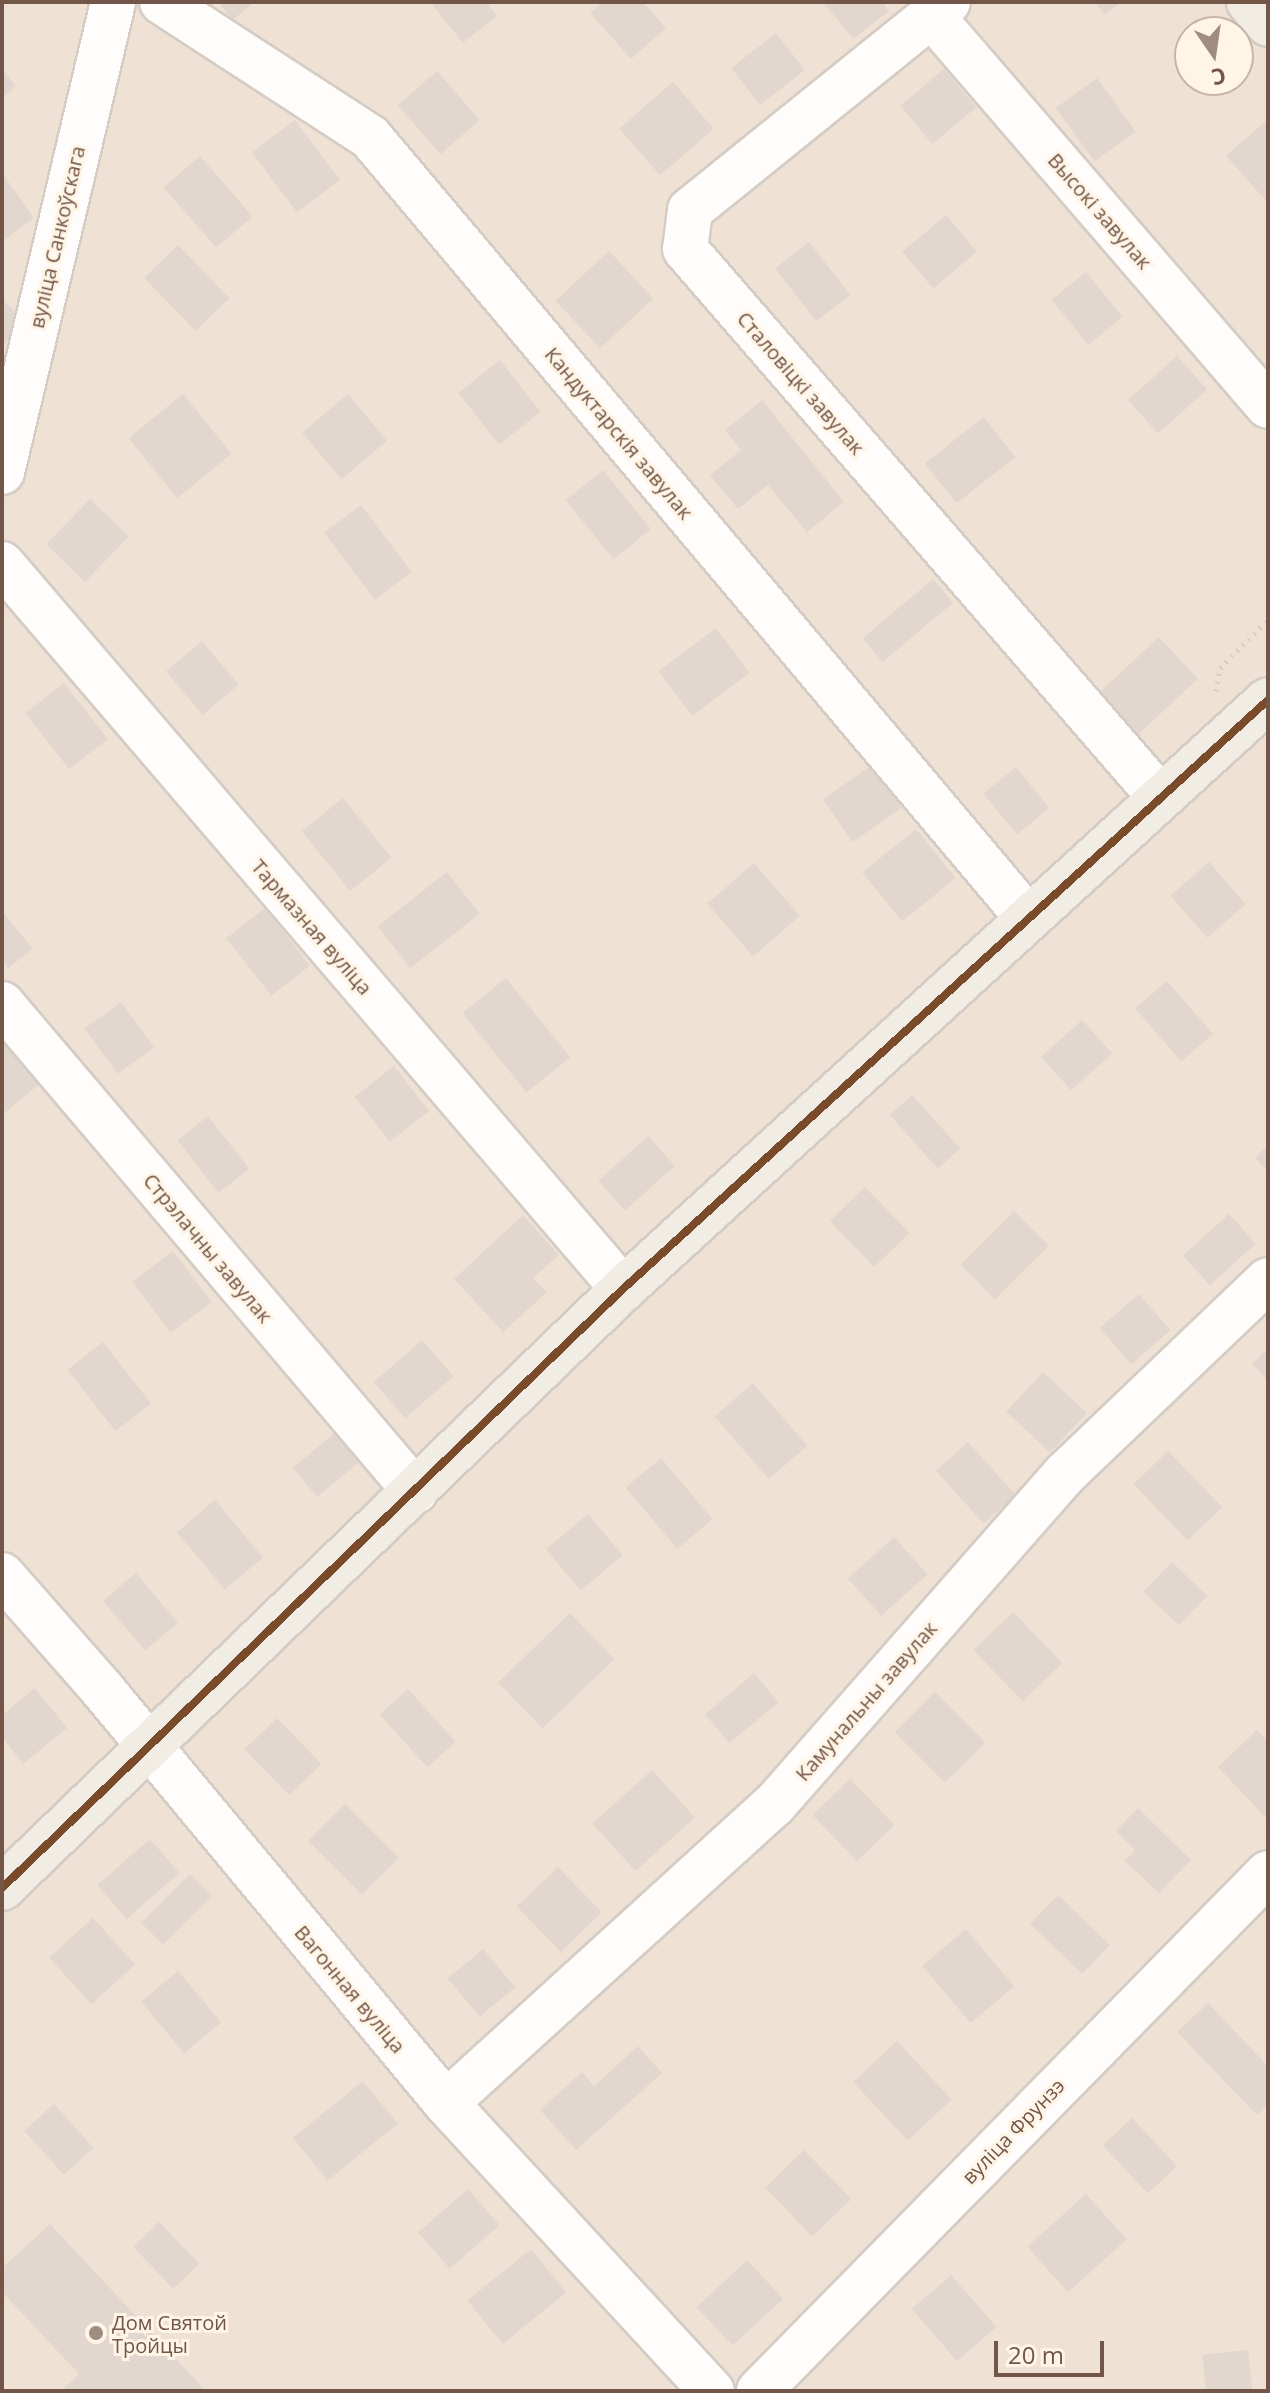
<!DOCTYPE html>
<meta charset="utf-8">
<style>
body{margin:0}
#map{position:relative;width:1270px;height:2393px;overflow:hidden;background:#f6efe7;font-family:"Open Sans",sans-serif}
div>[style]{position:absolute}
.residential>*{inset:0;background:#efe2d4}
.building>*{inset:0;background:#e2d7cf;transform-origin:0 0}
.path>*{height:5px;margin-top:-2.5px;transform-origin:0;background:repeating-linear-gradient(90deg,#d7cec9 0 2px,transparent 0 8px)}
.roads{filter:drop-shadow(2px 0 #d4ccc5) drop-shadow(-2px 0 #d4ccc5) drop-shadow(0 2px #d4ccc5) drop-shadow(0 -2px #d4ccc5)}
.minor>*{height:44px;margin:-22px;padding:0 22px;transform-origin:22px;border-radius:22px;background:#fefdfb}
.major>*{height:44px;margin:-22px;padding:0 22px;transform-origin:22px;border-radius:22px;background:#f1ece4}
.bus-1>*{height:8px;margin:-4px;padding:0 4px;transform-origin:4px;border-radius:4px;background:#7a4b2a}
.dots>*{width:22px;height:22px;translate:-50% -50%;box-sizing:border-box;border:4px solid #fff5e7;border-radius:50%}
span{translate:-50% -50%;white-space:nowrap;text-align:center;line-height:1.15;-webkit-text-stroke:6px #fff5e7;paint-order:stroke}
.street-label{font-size:20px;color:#735648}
.poi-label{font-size:20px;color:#735648}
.left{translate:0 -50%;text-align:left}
.frame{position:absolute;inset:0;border:4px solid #735648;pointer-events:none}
.north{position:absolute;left:1174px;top:16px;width:80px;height:80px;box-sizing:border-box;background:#fff5e7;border:2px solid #c7b5a7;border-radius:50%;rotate:167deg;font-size:22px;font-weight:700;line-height:32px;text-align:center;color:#735648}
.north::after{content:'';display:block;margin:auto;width:28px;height:36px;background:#a18c80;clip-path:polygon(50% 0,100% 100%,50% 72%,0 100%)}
.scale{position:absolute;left:994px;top:2341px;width:110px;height:36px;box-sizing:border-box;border:4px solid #735648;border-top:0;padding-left:10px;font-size:24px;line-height:28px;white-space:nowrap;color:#735648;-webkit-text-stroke:6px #fff5e7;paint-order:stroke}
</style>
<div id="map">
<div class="residential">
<div style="clip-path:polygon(evenodd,2px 2px,1268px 2px,1268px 2391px,2px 2391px,2px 2px,1190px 32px,1238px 32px,1238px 80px,1190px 80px,1190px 32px)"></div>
</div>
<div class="building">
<div style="clip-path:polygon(218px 2px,254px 2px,233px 20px)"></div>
<div style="clip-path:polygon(430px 2px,486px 2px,497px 16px,463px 43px)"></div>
<div style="clip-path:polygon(602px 2px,643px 2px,666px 28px,631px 59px,590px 13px)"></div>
<div style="clip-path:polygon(823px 2px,882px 2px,889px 11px,853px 39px)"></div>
<div style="clip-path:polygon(1095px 2px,1121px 2px,1105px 15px)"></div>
<div style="left:776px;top:33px;width:47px;height:57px;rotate:52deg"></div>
<div style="left:944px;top:69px;width:50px;height:57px;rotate:50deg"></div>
<div style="clip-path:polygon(2px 70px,16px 86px,2px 98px)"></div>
<div style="left:437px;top:71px;width:65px;height:52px;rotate:49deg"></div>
<div style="left:1097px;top:78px;width:66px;height:51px;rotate:54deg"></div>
<div style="left:673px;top:82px;width:62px;height:71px;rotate:49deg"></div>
<div style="clip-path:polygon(1268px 119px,1268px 203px,1226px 156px)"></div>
<div style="left:295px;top:120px;width:75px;height:54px;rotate:53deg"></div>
<div style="left:200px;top:156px;width:80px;height:48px;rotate:49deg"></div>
<div style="clip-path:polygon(2px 173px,34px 218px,2px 242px)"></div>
<div style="left:946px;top:215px;width:48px;height:57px;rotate:50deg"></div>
<div style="left:809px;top:242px;width:67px;height:43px;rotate:52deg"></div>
<div style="left:178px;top:245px;width:74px;height:47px;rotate:46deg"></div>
<div style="left:609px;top:251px;width:65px;height:73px;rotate:47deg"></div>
<div style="left:1086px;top:272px;width:58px;height:44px;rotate:51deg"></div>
<div style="clip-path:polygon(2px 299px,25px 322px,2px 346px)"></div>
<div style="left:1177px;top:356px;width:45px;height:66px;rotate:48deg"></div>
<div style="left:500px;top:360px;width:66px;height:53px;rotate:52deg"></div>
<div style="left:183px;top:394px;width:77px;height:70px;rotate:51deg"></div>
<div style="left:348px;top:394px;width:61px;height:60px;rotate:50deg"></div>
<div style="clip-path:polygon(762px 400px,844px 502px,807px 532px,768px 485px,738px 509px,710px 475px,741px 450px,725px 430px)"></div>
<div style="left:984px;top:417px;width:51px;height:75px;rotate:52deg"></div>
<div style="left:603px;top:470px;width:76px;height:48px;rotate:51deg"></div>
<div style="left:90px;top:499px;width:54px;height:63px;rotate:44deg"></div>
<div style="left:361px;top:505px;width:84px;height:46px;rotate:53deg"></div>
<div style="left:933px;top:579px;width:31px;height:92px;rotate:50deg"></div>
<div style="left:716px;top:628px;width:56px;height:72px;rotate:53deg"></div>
<div style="left:1159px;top:637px;width:57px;height:85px;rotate:47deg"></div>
<div style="left:202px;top:641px;width:57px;height:47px;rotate:50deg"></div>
<div style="left:64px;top:683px;width:71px;height:49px;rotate:52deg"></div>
<div style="left:872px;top:765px;width:52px;height:60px;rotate:55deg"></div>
<div style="left:1016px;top:767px;width:53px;height:42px;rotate:51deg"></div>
<div style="left:343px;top:798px;width:77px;height:53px;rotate:51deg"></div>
<div style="left:916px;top:829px;width:63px;height:69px;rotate:51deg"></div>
<div style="left:1209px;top:862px;width:56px;height:51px;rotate:49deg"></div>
<div style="left:754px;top:863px;width:70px;height:62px;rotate:49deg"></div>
<div style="left:447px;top:872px;width:53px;height:88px;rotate:52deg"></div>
<div style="left:265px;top:908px;width:73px;height:49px;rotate:52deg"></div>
<div style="clip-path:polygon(2px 911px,33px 949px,8px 968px,2px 960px)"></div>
<div style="left:506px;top:978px;width:102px;height:56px;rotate:51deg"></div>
<div style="left:1167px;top:981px;width:70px;height:42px;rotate:49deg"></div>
<div style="left:121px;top:1002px;width:56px;height:45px;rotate:54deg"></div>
<div style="left:1082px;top:1020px;width:45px;height:55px;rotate:48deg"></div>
<div style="clip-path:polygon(2px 1022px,48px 1077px,2px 1115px)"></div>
<div style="left:394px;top:1066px;width:57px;height:50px;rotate:52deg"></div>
<div style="left:912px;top:1095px;width:72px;height:30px;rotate:48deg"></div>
<div style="left:208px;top:1116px;width:67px;height:39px;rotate:52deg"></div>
<div style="left:648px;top:1136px;width:40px;height:67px;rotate:48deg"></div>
<div style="clip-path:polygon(1268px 1145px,1268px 1172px,1255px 1158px)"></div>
<div style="left:865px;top:1187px;width:64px;height:49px;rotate:46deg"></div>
<div style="left:1014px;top:1211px;width:49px;height:76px;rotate:45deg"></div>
<div style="left:1229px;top:1214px;width:40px;height:62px;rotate:48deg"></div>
<div style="clip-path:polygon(523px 1215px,559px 1255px,533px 1278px,547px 1292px,503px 1332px,454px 1279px)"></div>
<div style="left:173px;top:1251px;width:64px;height:51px;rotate:53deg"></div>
<div style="left:1139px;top:1294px;width:48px;height:52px;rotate:49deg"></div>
<div style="left:422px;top:1340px;width:48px;height:64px;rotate:49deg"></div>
<div style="left:103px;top:1342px;width:78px;height:45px;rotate:52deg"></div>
<div style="clip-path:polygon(1268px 1348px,1268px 1381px,1252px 1364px)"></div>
<div style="left:1043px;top:1372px;width:60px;height:54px;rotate:43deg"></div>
<div style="left:753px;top:1383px;width:83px;height:51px;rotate:49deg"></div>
<div style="left:338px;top:1430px;width:38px;height:59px;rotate:50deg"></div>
<div style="left:968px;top:1442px;width:71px;height:43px;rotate:48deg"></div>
<div style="left:1168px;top:1451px;width:78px;height:48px;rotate:46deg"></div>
<div style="left:661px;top:1458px;width:80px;height:46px;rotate:50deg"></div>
<div style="left:215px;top:1500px;width:75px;height:50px;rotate:50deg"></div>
<div style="left:588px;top:1514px;width:54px;height:55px;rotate:50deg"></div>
<div style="left:894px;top:1537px;width:50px;height:62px;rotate:48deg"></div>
<div style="left:1172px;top:1562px;width:49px;height:41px;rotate:44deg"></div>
<div style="left:136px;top:1573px;width:65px;height:43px;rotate:50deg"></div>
<div style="left:1013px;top:1612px;width:71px;height:55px;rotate:46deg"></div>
<div style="left:570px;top:1613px;width:64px;height:100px;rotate:46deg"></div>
<div style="left:754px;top:1673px;width:38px;height:64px;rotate:50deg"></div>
<div style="clip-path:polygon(35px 1688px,67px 1728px,23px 1764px,2px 1737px,2px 1715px)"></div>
<div style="left:408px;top:1689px;width:71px;height:38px;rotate:48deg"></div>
<div style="left:935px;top:1692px;width:71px;height:57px;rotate:45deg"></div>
<div style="left:277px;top:1718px;width:64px;height:45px;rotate:46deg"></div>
<div style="clip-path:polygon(1257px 1730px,1268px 1741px,1268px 1820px,1218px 1767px)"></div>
<div style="left:652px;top:1770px;width:64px;height:80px;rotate:48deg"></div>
<div style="left:850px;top:1779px;width:64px;height:52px;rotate:46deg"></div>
<div style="left:345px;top:1804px;width:76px;height:52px;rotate:45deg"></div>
<div style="clip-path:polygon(1138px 1808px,1191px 1860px,1159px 1893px,1125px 1861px,1135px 1850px,1116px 1831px)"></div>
<div style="left:150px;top:1839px;width:45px;height:70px;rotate:49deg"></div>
<div style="left:558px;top:1867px;width:63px;height:57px;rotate:46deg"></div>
<div style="left:190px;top:1874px;width:31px;height:69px;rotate:45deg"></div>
<div style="left:1058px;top:1895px;width:72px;height:40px;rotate:44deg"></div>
<div style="left:93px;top:1918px;width:63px;height:59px;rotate:48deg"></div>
<div style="left:966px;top:1929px;width:75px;height:57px;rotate:50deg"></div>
<div style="left:483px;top:1949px;width:50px;height:46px;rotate:50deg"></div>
<div style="left:178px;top:1971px;width:67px;height:48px;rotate:50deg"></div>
<div style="clip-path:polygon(1208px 2003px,1268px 2066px,1268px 2104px,1257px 2115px,1177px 2032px)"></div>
<div style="left:897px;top:2041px;width:80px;height:60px;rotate:47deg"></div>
<div style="clip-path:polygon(638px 2046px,662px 2073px,576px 2150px,540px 2110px,582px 2072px,594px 2086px)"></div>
<div style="left:363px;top:2081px;width:55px;height:90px;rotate:51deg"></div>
<div style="left:54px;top:2104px;width:59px;height:40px;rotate:48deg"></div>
<div style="left:1132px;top:2118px;width:66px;height:40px;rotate:47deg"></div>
<div style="left:804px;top:2150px;width:68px;height:54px;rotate:46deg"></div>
<div style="left:468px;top:2189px;width:48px;height:66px;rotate:49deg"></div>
<div style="left:1086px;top:2194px;width:61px;height:79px;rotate:48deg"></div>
<div style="left:159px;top:2222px;width:58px;height:36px;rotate:46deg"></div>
<div style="clip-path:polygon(50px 2224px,206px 2391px,61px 2391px,79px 2374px,2px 2292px,2px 2268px)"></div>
<div style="left:531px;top:2249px;width:56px;height:82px;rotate:51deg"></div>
<div style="left:747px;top:2260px;width:53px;height:69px;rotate:47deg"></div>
<div style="left:951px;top:2275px;width:69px;height:52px;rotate:49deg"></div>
<div style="left:1248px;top:2350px;width:41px;height:46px;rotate:84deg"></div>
</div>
<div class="path">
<div style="left:1216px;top:691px;width:23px;rotate:-80deg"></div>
<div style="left:1220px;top:668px;width:68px;rotate:-45deg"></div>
</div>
<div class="roads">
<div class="minor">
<div style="left:162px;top:2px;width:248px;rotate:33deg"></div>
<div style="left:370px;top:137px;width:1021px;rotate:49.89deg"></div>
<div style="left:948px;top:2px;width:331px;rotate:141.1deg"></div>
<div style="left:690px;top:210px;width:39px;rotate:97deg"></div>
<div style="left:685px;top:249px;width:725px;rotate:49.08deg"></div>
<div style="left:931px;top:15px;width:516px;rotate:49.24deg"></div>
<div style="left:2px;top:472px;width:483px;rotate:-76.7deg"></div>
<div style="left:2px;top:564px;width:955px;rotate:49.42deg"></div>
<div style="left:2px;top:1004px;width:639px;rotate:49.7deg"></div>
<div style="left:2px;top:1575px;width:152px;rotate:48.7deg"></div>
<div style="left:102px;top:1689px;width:538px;rotate:50.28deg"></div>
<div style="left:446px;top:2103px;width:392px;rotate:47.3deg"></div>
<div style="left:446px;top:2103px;width:443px;rotate:-42.3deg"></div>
<div style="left:774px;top:1805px;width:442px;rotate:-48.7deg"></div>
<div style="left:1066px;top:1473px;width:279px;rotate:-43.7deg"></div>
<div style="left:759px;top:2391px;width:726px;rotate:-45.5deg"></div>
</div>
<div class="major">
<div style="left:1249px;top:2px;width:29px;rotate:49deg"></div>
<div style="left:2px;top:1888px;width:863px;rotate:-43.97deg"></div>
<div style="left:623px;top:1289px;width:873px;rotate:-42.4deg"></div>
</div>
</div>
<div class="bus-1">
<div style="left:2px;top:1888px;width:863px;rotate:-43.97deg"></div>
<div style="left:623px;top:1289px;width:873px;rotate:-42.4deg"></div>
</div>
<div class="dots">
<div style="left:96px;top:2333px;background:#a18c80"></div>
</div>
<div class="street-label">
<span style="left:1100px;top:211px;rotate:49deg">Высокі завулак</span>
<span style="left:57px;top:237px;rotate:-77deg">вуліца Санкоўскага</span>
<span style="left:801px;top:383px;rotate:49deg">Сталовіцкі завулак</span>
<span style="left:619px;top:433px;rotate:50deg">Кандуктарскія завулак</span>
<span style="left:312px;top:927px;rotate:49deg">Тармазная вуліца</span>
<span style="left:208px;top:1248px;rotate:50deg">Стрэлачны завулак</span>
<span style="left:866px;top:1701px;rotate:-49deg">Камунальны завулак</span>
<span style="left:350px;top:1989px;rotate:50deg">Вагонная вуліца</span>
<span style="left:1013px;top:2131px;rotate:-46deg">вуліца Фрунзэ</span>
</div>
<div class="poi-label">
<span class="left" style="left:112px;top:2334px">Дом Святой<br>Тройцы</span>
</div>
<div class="frame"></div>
<div class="north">С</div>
<div class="scale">20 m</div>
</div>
